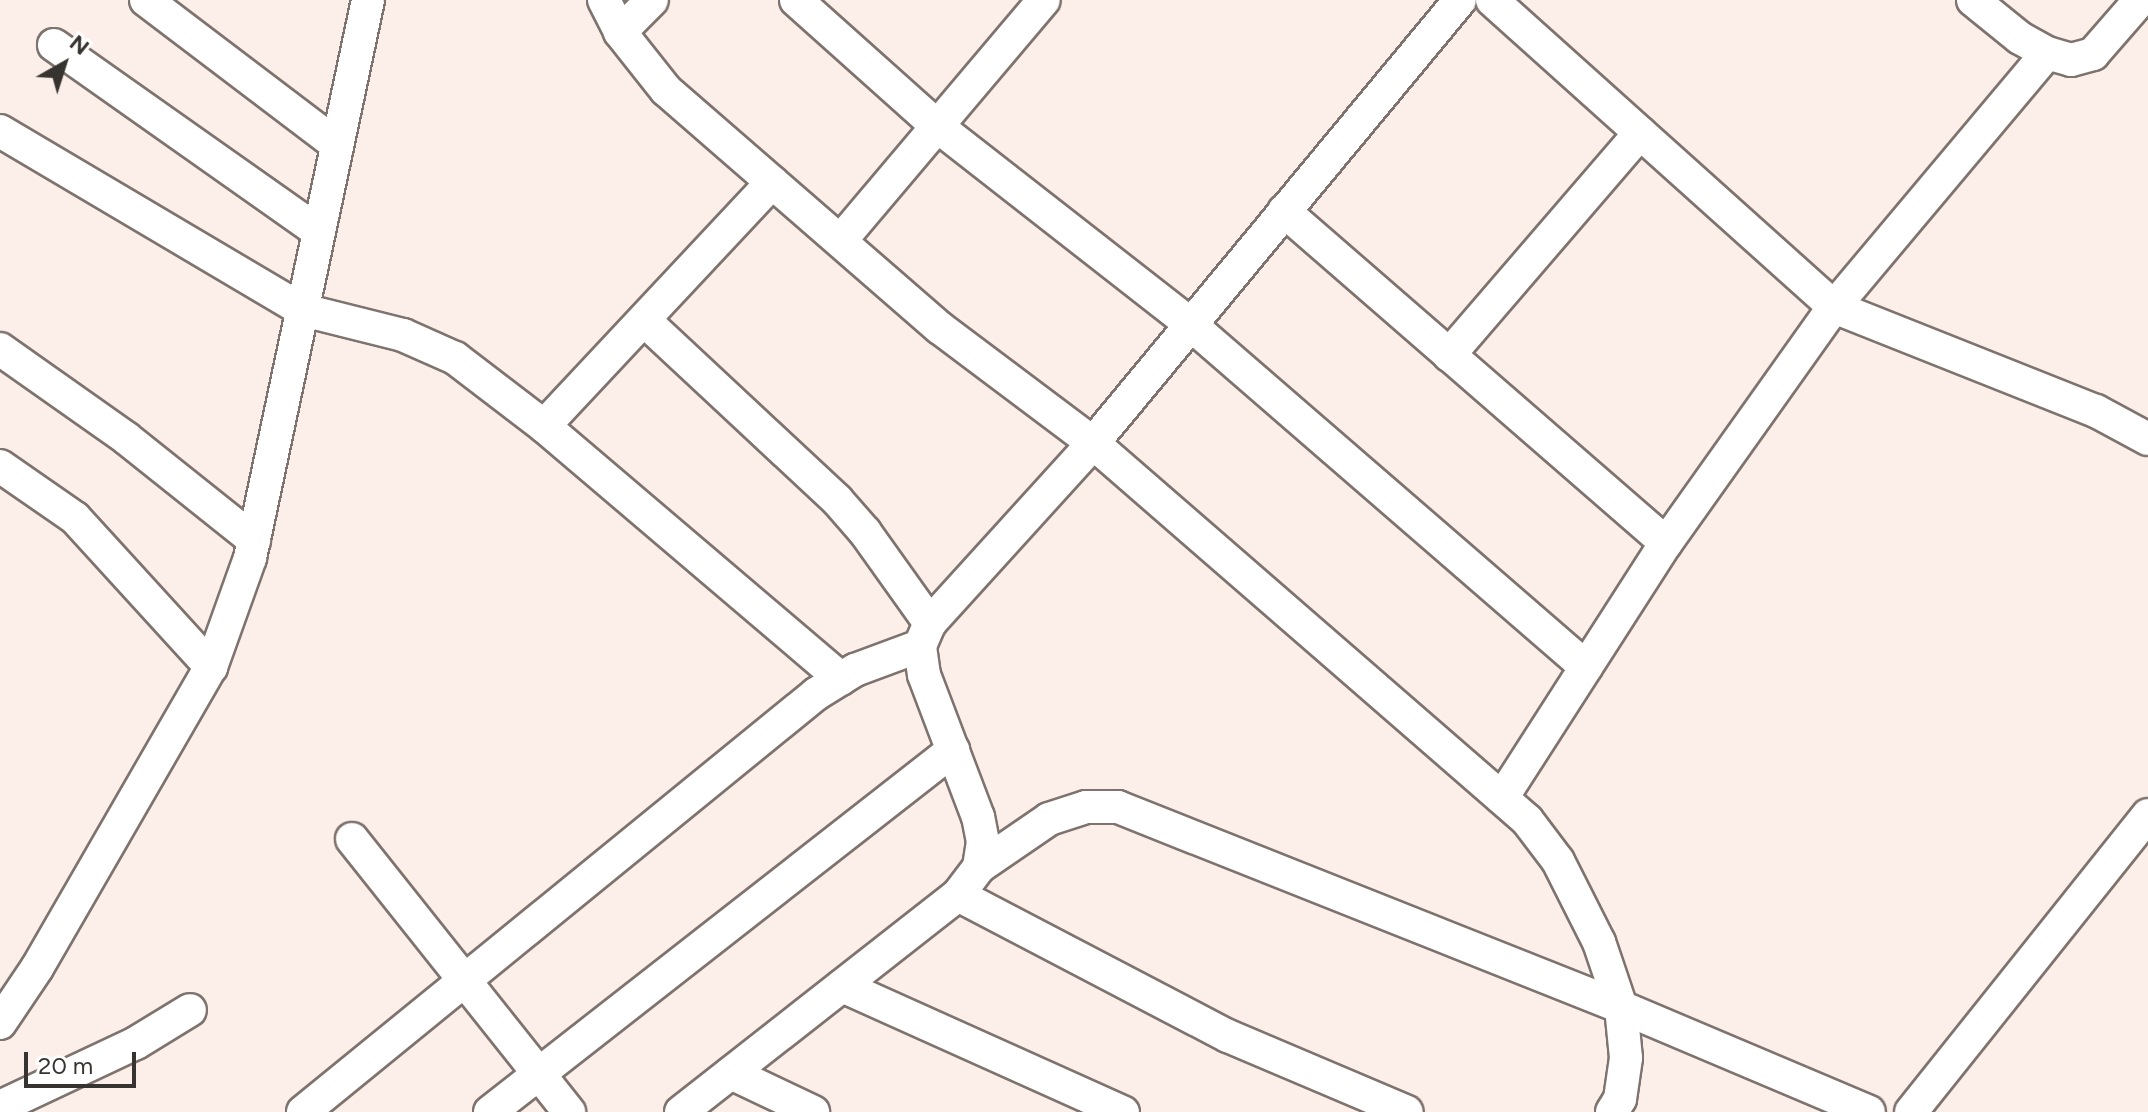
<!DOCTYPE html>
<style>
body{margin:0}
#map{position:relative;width:2148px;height:1112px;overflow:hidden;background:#fcefe9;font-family:Figtree,sans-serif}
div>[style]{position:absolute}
.roads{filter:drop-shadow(2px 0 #7e736e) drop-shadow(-2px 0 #7e736e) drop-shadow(0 2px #7e736e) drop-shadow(0 -2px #7e736e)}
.minor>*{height:32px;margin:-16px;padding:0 16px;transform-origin:16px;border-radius:16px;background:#fff}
span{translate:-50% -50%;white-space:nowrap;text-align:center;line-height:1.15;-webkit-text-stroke:6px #fff;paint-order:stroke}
.north{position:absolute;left:24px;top:24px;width:80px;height:80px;-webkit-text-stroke:6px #fff;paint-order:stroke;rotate:39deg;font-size:22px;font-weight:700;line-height:32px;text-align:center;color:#373330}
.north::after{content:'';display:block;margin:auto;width:28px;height:36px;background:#373330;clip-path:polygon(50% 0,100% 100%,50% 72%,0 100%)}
.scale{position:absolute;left:24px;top:1052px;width:112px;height:36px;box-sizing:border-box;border:4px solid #373330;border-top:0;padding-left:10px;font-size:24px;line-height:28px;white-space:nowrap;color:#373330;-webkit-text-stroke:6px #fff;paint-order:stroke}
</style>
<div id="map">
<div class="roads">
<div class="minor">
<div style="left:146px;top:0;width:240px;rotate:37.2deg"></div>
<div style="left:604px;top:0;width:36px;rotate:63deg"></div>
<div style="left:620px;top:32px;width:74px;rotate:51.6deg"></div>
<div style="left:666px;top:90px;width:363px;rotate:41deg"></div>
<div style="left:940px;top:328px;width:191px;rotate:36.9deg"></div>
<div style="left:1093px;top:443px;width:575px;rotate:40.98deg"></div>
<div style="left:1527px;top:820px;width:51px;rotate:52.9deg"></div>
<div style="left:1558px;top:861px;width:91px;rotate:63.2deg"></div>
<div style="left:1599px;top:942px;width:69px;rotate:71.3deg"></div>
<div style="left:1621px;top:1007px;width:51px;rotate:84.4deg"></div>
<div style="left:1626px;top:1058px;width:41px;rotate:98.3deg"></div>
<div style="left:1620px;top:1099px;width:15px;rotate:122deg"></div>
<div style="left:796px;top:0;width:189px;rotate:41.8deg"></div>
<div style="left:937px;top:126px;width:321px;rotate:38deg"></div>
<div style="left:1190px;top:324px;width:524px;rotate:40.9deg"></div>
<div style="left:1492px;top:0;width:460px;rotate:41.9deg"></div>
<div style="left:1834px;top:307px;width:282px;rotate:21.7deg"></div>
<div style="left:2096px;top:411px;width:59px;rotate:28.3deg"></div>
<div style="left:1973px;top:0;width:60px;rotate:39deg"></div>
<div style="left:2020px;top:38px;width:31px;rotate:29deg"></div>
<div style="left:2047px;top:53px;width:25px;rotate:16deg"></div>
<div style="left:2071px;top:60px;width:23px;rotate:-15deg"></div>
<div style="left:2093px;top:54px;width:72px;rotate:-49deg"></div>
<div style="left:620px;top:32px;width:45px;rotate:-45deg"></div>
<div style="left:54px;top:45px;width:324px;rotate:35.2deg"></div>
<div style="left:0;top:131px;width:352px;rotate:30.6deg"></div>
<div style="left:303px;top:310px;width:103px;rotate:14deg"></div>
<div style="left:403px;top:335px;width:57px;rotate:23.9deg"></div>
<div style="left:455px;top:358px;width:112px;rotate:37.4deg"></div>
<div style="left:544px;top:426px;width:390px;rotate:40.4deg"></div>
<div style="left:1284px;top:211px;width:506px;rotate:40.99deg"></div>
<div style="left:841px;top:240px;width:314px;rotate:-49.8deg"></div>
<div style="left:644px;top:320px;width:264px;rotate:43deg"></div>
<div style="left:837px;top:500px;width:43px;rotate:48.8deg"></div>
<div style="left:865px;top:532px;width:112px;rotate:54.5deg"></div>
<div style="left:0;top:349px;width:154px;rotate:35.2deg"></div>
<div style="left:126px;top:438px;width:164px;rotate:38.6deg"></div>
<div style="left:1449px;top:355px;width:293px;rotate:-49.3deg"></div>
<div style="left:544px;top:426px;width:334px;rotate:-46.9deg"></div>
<div style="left:0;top:466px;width:91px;rotate:34.7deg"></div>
<div style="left:75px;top:518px;width:202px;rotate:47.6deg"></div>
<div style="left:1502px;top:798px;width:303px;rotate:-57.3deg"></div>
<div style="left:1666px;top:543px;width:290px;rotate:-54.6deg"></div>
<div style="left:1834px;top:307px;width:331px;rotate:-50deg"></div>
<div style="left:352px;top:839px;width:349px;rotate:51.5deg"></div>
<div style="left:979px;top:867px;width:85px;rotate:-34.4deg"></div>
<div style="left:1049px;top:819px;width:39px;rotate:-18deg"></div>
<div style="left:1086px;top:807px;width:32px"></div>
<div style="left:1118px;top:807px;width:541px;rotate:21.68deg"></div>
<div style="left:1621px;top:1007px;width:269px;rotate:22.9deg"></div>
<div style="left:958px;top:895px;width:305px;rotate:27.6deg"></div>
<div style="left:1228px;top:1036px;width:194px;rotate:23deg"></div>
<div style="left:842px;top:986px;width:308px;rotate:24.2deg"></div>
<div style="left:0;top:1023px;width:66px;rotate:-56.1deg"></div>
<div style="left:37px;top:968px;width:348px;rotate:-60deg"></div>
<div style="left:211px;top:667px;width:116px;rotate:-70.3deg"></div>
<div style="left:250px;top:558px;width:570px;rotate:-78.06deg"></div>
<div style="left:731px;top:1073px;width:91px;rotate:25.4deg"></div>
<div style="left:0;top:1107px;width:150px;rotate:-25.2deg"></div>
<div style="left:136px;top:1043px;width:63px;rotate:-31.4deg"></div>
<div style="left:303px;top:1112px;width:662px;rotate:-39.17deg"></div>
<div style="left:816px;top:694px;width:46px;rotate:-31.6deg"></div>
<div style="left:855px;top:670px;width:69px;rotate:-20.3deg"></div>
<div style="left:490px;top:1112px;width:588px;rotate:-38.02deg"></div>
<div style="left:681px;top:1112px;width:352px;rotate:-38.1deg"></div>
<div style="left:958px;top:895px;width:35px;rotate:-53deg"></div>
<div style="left:979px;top:867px;width:25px;rotate:-81deg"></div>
<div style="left:983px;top:842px;width:25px;rotate:-101deg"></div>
<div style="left:978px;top:817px;width:152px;rotate:-110.8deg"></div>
<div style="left:924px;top:675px;width:29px;rotate:-98deg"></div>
<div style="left:920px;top:646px;width:25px;rotate:-67deg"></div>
<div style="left:930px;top:623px;width:243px;rotate:-47.8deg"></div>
<div style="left:1093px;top:443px;width:575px;rotate:-50.36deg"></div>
<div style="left:1911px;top:1112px;width:380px;rotate:-51.4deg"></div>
</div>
</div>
<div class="north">N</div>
<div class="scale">20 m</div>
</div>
